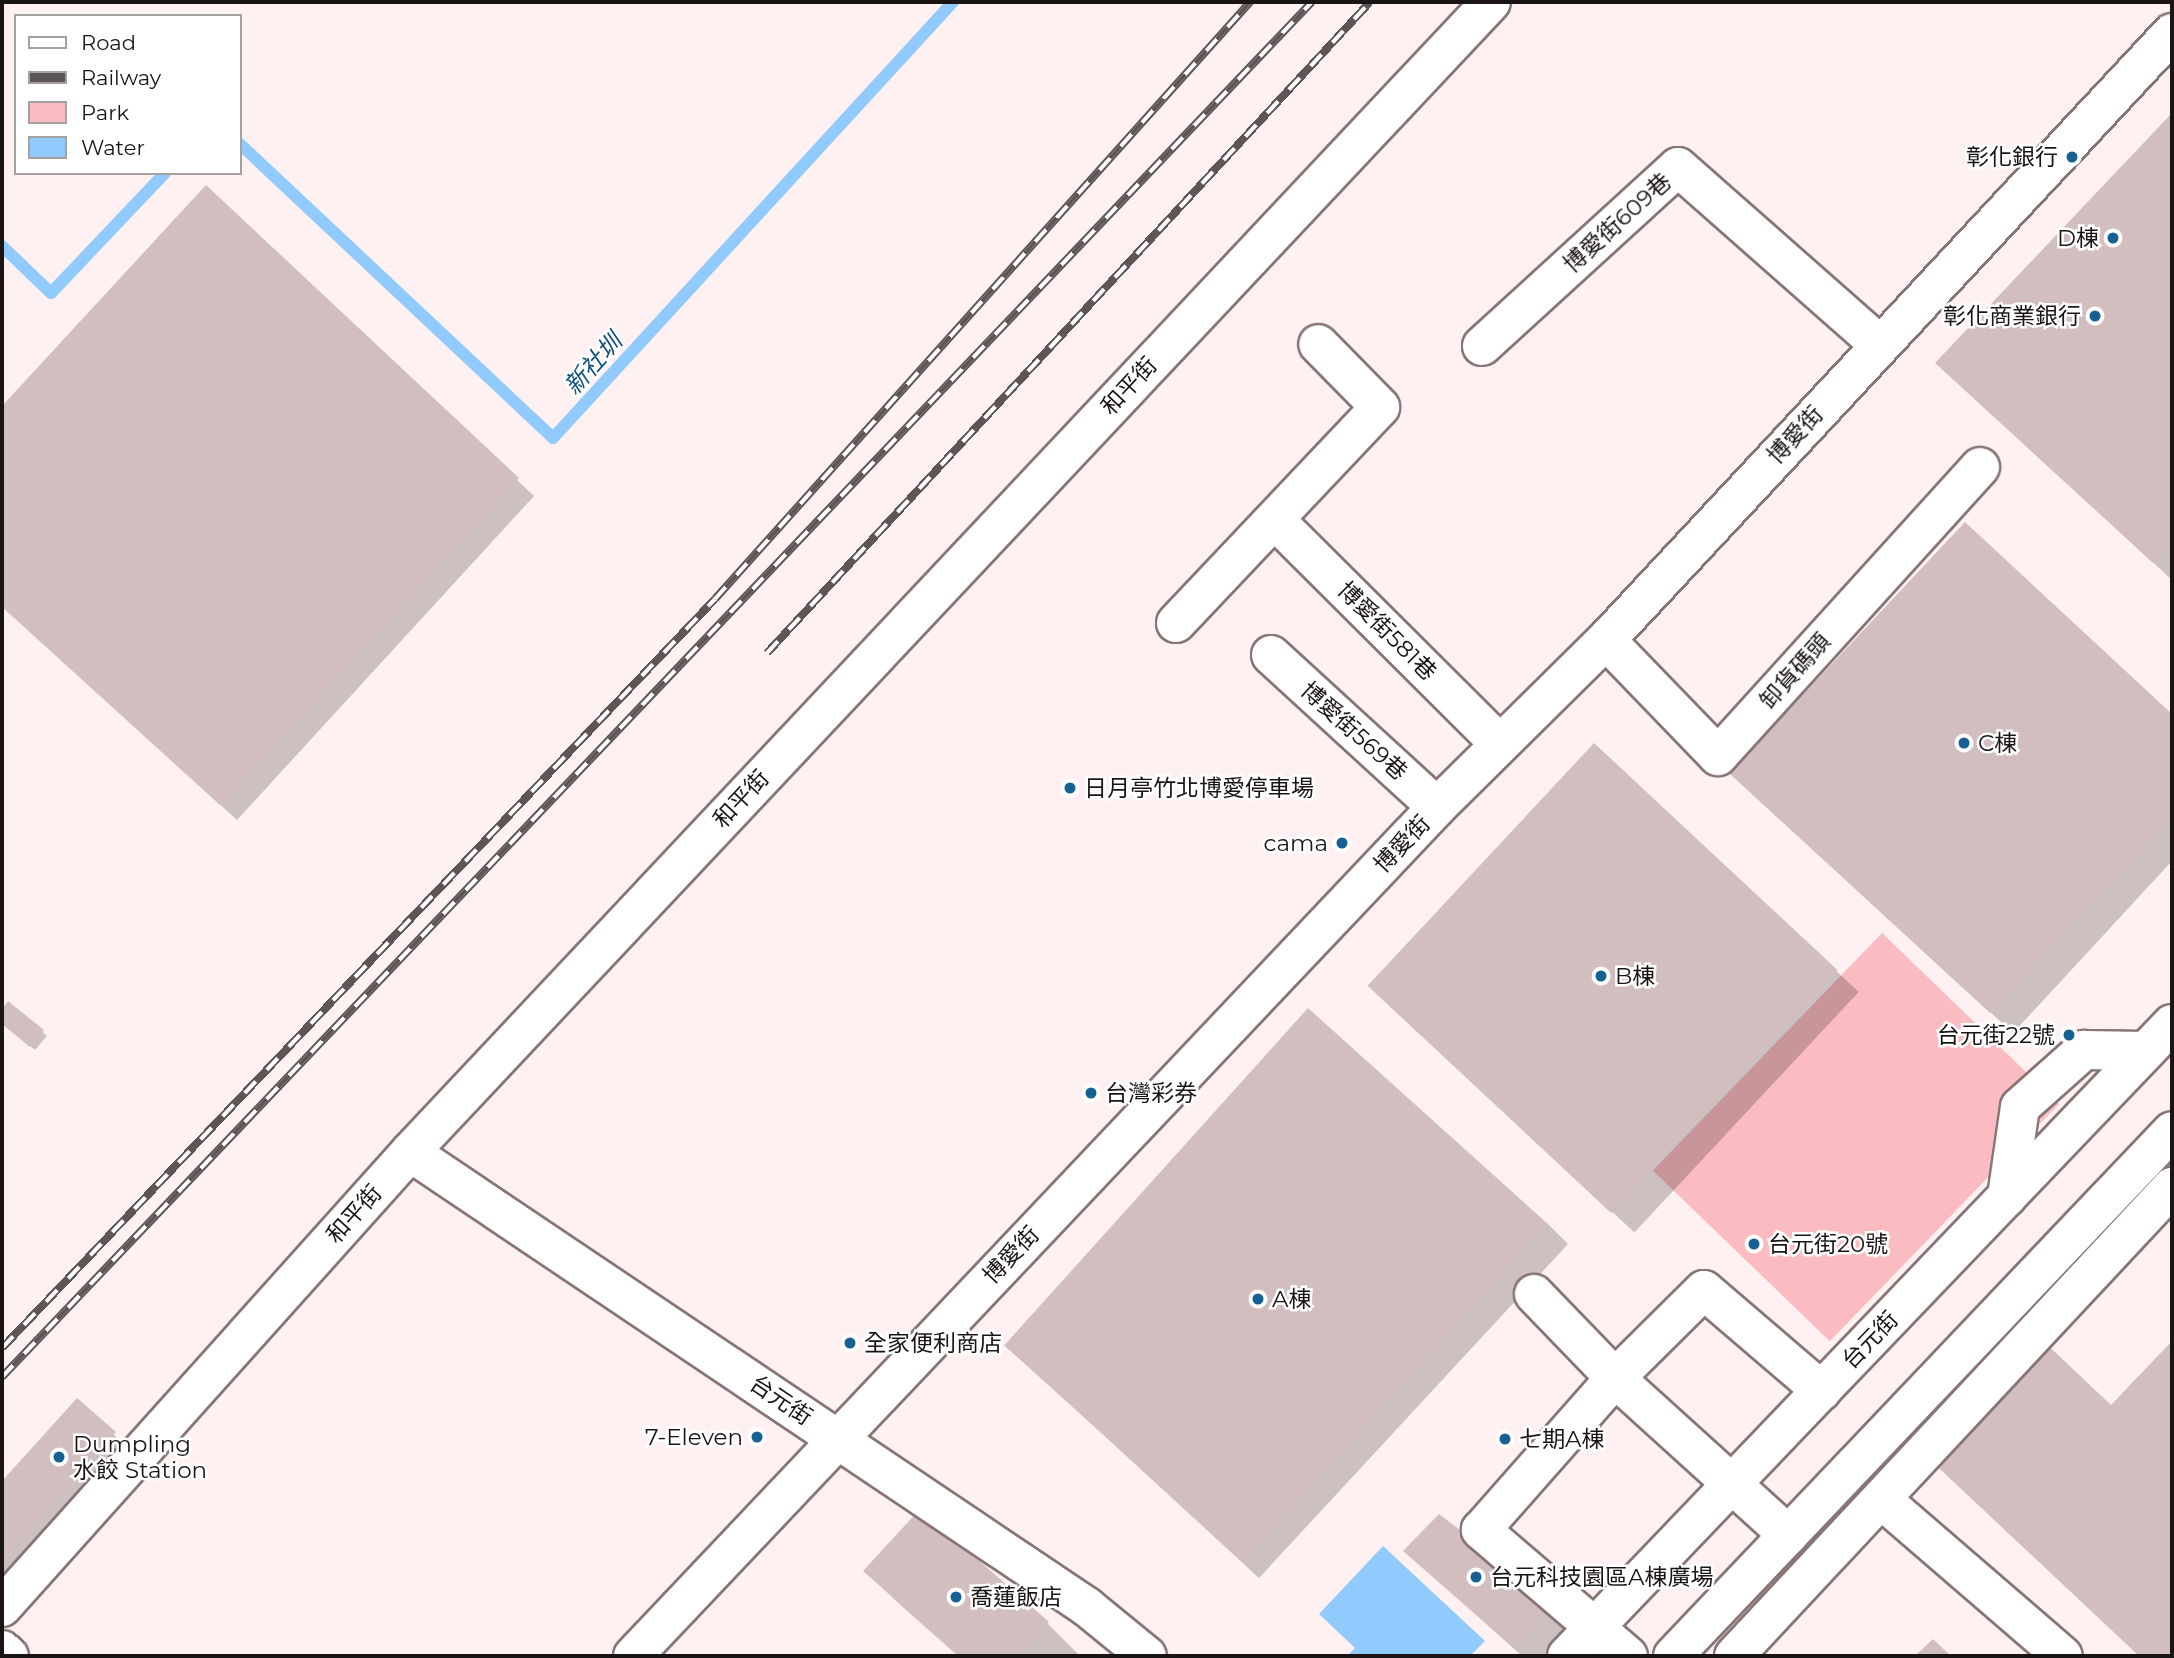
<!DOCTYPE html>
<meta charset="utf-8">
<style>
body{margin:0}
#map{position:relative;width:2174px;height:1658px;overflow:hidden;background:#fff1f2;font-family:Montserrat,"Noto Sans TC",sans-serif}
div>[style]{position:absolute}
.green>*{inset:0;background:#fbbcc1;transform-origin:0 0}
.water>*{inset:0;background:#91cafc}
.shadow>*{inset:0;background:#0003;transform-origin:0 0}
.stream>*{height:12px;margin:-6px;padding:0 6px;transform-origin:6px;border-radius:6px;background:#91cafc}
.building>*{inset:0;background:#d3bebf;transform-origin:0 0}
.roads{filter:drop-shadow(2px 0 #887576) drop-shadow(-2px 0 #887576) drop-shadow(0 2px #887576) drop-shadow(0 -2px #887576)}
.minor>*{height:38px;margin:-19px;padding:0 19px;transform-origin:19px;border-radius:19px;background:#fff}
.rail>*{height:8px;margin-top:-4px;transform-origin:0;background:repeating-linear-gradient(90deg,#fff 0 16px,#5e5556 0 32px);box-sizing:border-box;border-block:2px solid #5e5556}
.dots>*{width:19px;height:19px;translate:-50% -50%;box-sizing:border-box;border:4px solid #fff;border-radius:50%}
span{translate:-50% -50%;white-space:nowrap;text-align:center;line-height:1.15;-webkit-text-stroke:5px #fff;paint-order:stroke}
.poi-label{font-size:23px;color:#1b1415}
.right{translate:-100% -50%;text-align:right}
.left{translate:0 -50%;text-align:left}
.street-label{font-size:23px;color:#1b1415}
.water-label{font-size:24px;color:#0f507e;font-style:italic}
.frame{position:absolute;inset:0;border:4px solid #1b1415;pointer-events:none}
.legend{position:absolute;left:14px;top:14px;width:228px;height:161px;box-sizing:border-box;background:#fff;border:2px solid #a4a1a1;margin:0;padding:9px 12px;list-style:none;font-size:21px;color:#1b1415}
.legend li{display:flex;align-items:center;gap:14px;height:35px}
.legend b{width:35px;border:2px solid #a4a1a1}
</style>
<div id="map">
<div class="green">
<div style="left:1882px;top:933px;width:246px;height:330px;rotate:44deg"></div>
</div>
<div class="water">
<div style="clip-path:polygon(1383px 1546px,1485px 1641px,1470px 1656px,1347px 1656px,1355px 1648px,1319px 1614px)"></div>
</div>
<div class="shadow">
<div style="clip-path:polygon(2172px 116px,2172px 580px,1938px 363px)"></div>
<div style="clip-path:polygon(206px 188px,534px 496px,237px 820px,2px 606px,2px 409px)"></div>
<div style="clip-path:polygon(1965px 524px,2172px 716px,2172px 861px,2013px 1033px,1752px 794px)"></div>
<div style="left:1594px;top:745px;width:362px;height:329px;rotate:43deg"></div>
<div style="clip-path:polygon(9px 1004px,47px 1036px,35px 1050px,2px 1023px,2px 1012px)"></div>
<div style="clip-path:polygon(1547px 1223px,1568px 1244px,1259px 1578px,1024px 1362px)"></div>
<div style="clip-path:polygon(2172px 1344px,2172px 1656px,2141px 1656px,1944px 1472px,2111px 1408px)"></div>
<div style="clip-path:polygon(77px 1400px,130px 1450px,2px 1594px,2px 1484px)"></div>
<div style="clip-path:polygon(920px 1511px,1048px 1624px,1078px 1654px,1075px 1656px,958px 1656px,896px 1601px,866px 1571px)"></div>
<div style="clip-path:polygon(1439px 1516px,1574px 1625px,1546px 1656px,1522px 1656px,1405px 1551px)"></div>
</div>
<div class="stream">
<div style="left:240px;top:144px;width:429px;rotate:43.2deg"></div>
<div style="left:553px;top:438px;width:592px;rotate:-47.47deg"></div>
<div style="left:2px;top:246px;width:68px;rotate:43.8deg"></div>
<div style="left:51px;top:293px;width:166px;rotate:-46.5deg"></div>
</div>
<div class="building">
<div style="clip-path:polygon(2172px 113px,2172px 539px,2152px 562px,1935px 363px)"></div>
<div style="clip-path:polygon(206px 185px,519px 478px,220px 805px,2px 607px,2px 406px)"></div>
<div style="clip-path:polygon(1965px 522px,2172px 714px,2172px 817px,1990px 1013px,1729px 773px)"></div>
<div style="left:1594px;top:743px;width:333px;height:332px;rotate:43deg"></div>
<div style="clip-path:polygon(8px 1001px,44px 1030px,30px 1047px,2px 1024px,2px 1009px)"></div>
<div style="left:1308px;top:1008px;width:322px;height:454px;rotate:42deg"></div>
<div style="clip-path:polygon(2039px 1337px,2111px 1405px,2172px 1341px,2172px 1656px,2139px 1656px,1926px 1456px)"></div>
<div style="clip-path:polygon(77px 1398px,116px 1432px,2px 1560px,2px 1481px)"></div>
<div style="clip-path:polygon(920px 1509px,1049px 1622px,1019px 1656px,959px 1656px,863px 1571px)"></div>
<div style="clip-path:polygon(1439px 1514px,1554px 1602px,1514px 1648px,1403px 1551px)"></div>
<div style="clip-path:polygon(1933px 1639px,1951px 1656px,1915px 1656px)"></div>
</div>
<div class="roads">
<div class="minor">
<div style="left:1482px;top:346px;width:265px;rotate:-42.4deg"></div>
<div style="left:1678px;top:167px;width:268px;rotate:41.4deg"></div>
<div style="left:1275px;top:520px;width:316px;rotate:44.9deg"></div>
<div style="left:1176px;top:623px;width:297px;rotate:-46.6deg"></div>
<div style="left:1380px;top:407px;width:88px;rotate:-134.5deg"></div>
<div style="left:1606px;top:640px;width:161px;rotate:46deg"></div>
<div style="left:1718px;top:756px;width:390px;rotate:-47.8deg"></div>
<div style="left:1271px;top:655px;width:225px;rotate:42.5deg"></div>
<div style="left:410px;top:1152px;width:816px;rotate:33.9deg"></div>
<div style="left:1087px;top:1607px;width:77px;rotate:39.2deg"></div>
<div style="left:2007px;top:1197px;width:91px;rotate:-81.8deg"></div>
<div style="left:2020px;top:1107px;width:86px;rotate:-41.7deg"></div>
<div style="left:2084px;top:1050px;width:62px;rotate:0.9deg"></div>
<div style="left:1534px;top:1294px;width:117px;rotate:46deg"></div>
<div style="left:1615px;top:1378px;width:234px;rotate:42.2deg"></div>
<div style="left:1881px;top:1499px;width:240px;rotate:40.8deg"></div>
<div style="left:2px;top:1607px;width:611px;rotate:-48.12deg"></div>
<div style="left:410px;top:1152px;width:1578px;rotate:-46.77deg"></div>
<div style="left:2px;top:1650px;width:9px;rotate:41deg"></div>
<div style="left:633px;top:1656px;width:1169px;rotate:-46.56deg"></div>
<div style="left:1437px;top:807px;width:238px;rotate:-44.7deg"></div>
<div style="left:1606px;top:640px;width:830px;rotate:-47deg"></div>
<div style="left:1567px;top:1656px;width:875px;rotate:-46.25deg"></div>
<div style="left:1628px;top:1656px;width:194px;rotate:-139.4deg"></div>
<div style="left:1481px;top:1530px;width:203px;rotate:-48.6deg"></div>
<div style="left:1615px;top:1378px;width:125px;rotate:-44.7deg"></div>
<div style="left:1704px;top:1290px;width:155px;rotate:40.6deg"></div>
<div style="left:1673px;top:1656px;width:724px;rotate:-46.45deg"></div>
<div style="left:1734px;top:1656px;width:642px;rotate:-46.96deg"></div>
</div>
</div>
<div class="rail">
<div style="left:767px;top:653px;width:887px;rotate:-47.19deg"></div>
<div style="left:2px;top:1348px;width:1034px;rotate:-46.41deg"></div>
<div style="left:715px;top:599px;width:802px;rotate:-48.13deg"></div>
<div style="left:2px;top:1377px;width:1899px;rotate:-46.39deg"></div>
</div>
<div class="dots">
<div style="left:2072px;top:157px;background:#176094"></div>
<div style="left:2113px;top:238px;background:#176094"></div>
<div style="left:2095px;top:316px;background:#176094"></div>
<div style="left:1964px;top:743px;background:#176094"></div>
<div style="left:1070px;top:788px;background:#176094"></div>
<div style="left:1342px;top:843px;background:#176094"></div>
<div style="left:1601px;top:976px;background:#176094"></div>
<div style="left:2069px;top:1035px;background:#176094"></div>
<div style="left:1091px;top:1093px;background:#176094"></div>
<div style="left:1754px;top:1244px;background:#176094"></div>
<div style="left:1258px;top:1299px;background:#176094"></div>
<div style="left:850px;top:1343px;background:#176094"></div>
<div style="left:757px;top:1437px;background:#176094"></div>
<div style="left:1505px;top:1439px;background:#176094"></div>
<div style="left:59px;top:1457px;background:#176094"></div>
<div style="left:1476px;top:1577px;background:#176094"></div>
<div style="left:956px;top:1597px;background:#176094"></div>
</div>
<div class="poi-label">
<span class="right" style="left:2058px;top:157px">彰化銀行</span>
<span class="right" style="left:2099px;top:238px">D棟</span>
<span class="right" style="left:2081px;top:316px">彰化商業銀行</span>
<span class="left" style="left:1978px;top:743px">C棟</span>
<span class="left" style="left:1084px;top:788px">日月亭竹北博愛停車場</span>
<span class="right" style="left:1328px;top:843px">cama</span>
<span class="left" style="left:1615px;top:976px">B棟</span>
<span class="right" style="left:2055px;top:1035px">台元街22號</span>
<span class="left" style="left:1105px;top:1093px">台灣彩券</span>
<span class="left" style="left:1768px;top:1244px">台元街20號</span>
<span class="left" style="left:1272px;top:1299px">A棟</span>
<span class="left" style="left:864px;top:1343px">全家便利商店</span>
<span class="right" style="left:743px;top:1437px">7-Eleven</span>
<span class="left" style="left:1519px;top:1439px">七期A棟</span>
<span class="left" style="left:73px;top:1457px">Dumpling<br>水餃 Station</span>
<span class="left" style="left:1490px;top:1577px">台元科技園區A棟廣場</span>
<span class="left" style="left:970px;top:1597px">喬蓮飯店</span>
</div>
<div class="street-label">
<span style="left:1617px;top:223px;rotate:-42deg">博愛街609巷</span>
<span style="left:1129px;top:386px;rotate:-47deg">和平街</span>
<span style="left:1795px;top:435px;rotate:-47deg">博愛街</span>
<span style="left:1387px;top:631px;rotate:45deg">博愛街581巷</span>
<span style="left:1795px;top:671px;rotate:-48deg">卸貨碼頭</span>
<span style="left:1354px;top:731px;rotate:42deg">博愛街569巷</span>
<span style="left:741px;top:799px;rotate:-47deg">和平街</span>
<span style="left:1402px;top:844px;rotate:-46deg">博愛街</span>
<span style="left:354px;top:1214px;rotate:-48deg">和平街</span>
<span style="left:1011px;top:1255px;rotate:-46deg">博愛街</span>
<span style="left:1870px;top:1340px;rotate:-46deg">台元街</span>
<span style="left:781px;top:1400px;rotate:34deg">台元街</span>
</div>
<div class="water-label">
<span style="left:593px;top:364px;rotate:-48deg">新社圳</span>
</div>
<div class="frame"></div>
<ul class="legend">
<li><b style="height:9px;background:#fff"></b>Road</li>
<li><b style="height:9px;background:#5e5556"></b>Railway</li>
<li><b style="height:19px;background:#fbbcc1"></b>Park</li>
<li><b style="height:19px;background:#91cafc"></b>Water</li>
</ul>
</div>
